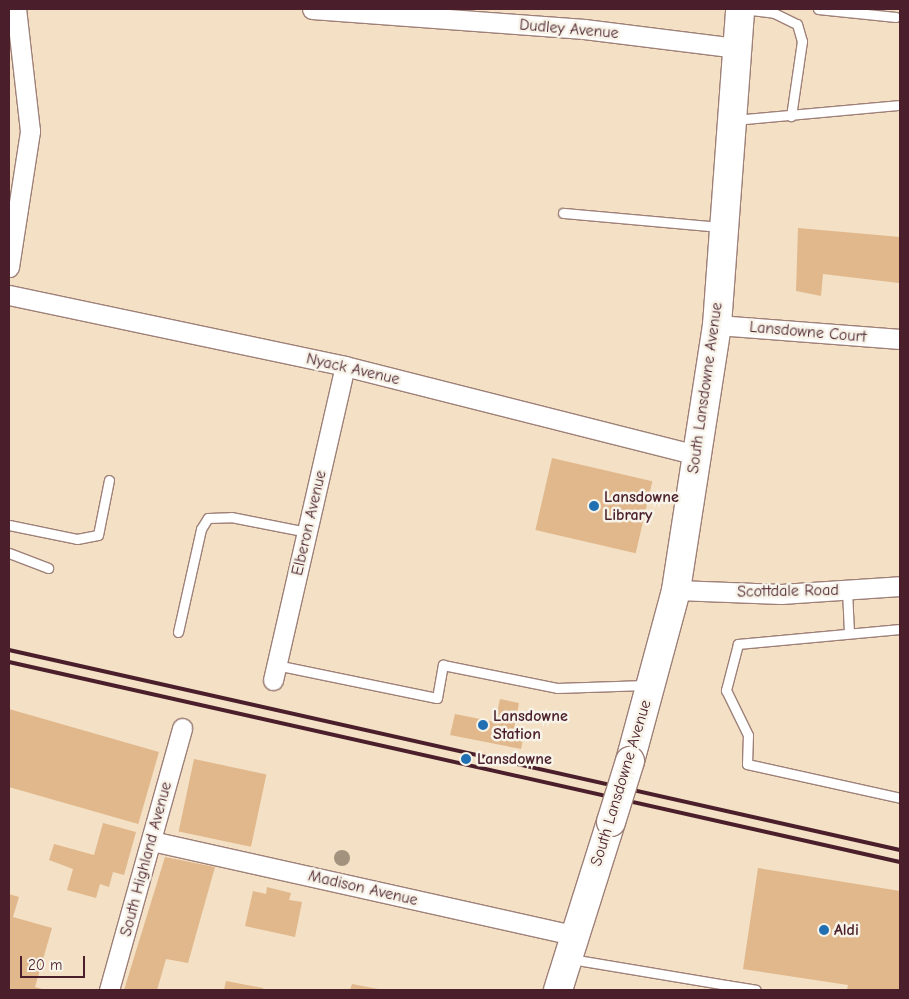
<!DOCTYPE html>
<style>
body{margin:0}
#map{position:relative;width:909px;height:999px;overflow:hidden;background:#f3e0c5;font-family:"Comic Neue",sans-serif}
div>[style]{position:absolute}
.building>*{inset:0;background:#e1b88c;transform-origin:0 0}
.roads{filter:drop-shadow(1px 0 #9e8078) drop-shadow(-1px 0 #9e8078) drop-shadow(0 1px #9e8078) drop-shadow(0 -1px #9e8078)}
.lane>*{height:9px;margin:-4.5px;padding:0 4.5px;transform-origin:4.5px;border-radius:4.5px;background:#fff}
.street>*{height:19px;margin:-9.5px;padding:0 9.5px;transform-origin:9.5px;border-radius:9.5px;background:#fff}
.primary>*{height:28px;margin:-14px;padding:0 14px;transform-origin:14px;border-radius:14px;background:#fff}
.rail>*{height:4px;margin:-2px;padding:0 2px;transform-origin:2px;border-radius:2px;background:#4a1f2b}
.bridges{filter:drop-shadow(1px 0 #9e8078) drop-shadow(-1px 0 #9e8078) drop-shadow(0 1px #9e8078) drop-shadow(0 -1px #9e8078)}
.primary-bridge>*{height:28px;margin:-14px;padding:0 14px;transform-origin:14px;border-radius:14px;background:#fff}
.trees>*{width:16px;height:16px;margin:-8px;border-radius:50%;background:#a2927e}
.dots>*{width:14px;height:14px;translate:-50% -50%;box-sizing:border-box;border:2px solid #f7f3e8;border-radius:50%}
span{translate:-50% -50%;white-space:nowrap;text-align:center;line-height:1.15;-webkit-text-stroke:5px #f7f3e8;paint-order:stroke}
.street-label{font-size:16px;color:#4a1f2b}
.poi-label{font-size:16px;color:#4a1f2b;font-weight:700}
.left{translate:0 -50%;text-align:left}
.frame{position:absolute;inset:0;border:10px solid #4a1f2b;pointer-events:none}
.scale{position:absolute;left:20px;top:956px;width:65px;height:22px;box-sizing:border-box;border:2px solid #4a1f2b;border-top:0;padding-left:6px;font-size:15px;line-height:18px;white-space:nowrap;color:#4a1f2b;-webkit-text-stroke:4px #f7f3e8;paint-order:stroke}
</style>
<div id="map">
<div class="building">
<div style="clip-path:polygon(798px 228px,900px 237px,899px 283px,823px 274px,821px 296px,796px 291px)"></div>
<div style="left:552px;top:458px;width:103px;height:74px;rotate:13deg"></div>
<div style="clip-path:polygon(500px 699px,519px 703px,514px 728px,525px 730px,521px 749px,450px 735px,455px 714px,495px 722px)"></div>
<div style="left:9px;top:709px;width:156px;height:75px;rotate:16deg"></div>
<div style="left:194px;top:759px;width:74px;height:74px;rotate:12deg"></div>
<div style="clip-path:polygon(103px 823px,136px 832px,124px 875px,113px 872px,109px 887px,100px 884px,96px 898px,67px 890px,73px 869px,49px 860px,54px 844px,94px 855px)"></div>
<div style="clip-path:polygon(165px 857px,215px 867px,188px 963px,166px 959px,157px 990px,124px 990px)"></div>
<div style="clip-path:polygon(758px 868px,900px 891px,900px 990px,847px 990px,848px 985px,743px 969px)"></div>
<div style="clip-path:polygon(267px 887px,291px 893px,289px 900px,302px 902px,295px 937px,245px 926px,253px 891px,266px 894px)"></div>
<div style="clip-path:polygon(9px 894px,19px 897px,13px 917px,52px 928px,35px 987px,46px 990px,9px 990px)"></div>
<div style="clip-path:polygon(226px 981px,263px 988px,263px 990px,224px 990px)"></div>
<div style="clip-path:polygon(352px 984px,378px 989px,378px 990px,350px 990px)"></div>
</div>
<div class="roads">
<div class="lane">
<div style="left:743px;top:9px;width:31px;rotate:7deg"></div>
<div style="left:774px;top:13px;width:25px;rotate:26deg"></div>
<div style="left:797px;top:24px;width:18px;rotate:74deg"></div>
<div style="left:802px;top:41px;width:76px;rotate:98.3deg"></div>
<div style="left:818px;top:9px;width:78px;rotate:5.9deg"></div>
<div style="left:734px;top:120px;width:167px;rotate:-5.2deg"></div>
<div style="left:563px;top:213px;width:159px;rotate:5.1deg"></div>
<div style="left:9px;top:525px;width:69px;rotate:11.6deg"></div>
<div style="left:77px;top:539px;width:21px;rotate:-11deg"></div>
<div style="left:98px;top:535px;width:56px;rotate:-78.7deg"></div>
<div style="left:9px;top:553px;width:42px;rotate:21deg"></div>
<div style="left:847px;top:590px;width:42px;rotate:87.3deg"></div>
<div style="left:900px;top:629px;width:163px;rotate:174.7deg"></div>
<div style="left:738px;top:644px;width:48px;rotate:104.6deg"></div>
<div style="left:726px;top:690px;width:50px;rotate:63.9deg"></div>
<div style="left:748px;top:735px;width:29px;rotate:92deg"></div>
<div style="left:747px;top:764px;width:157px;rotate:12.5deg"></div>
<div style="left:178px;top:632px;width:106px;rotate:-77.4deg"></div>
<div style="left:201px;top:529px;width:13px;rotate:-58deg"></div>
<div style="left:208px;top:518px;width:23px;rotate:-2deg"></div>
<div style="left:231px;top:517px;width:77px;rotate:11.2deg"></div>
<div style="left:276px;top:665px;width:164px;rotate:11.6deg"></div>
<div style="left:437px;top:698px;width:34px;rotate:-80deg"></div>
<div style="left:443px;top:665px;width:116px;rotate:11.4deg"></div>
<div style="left:557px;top:688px;width:89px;rotate:-1.9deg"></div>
<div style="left:571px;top:959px;width:157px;rotate:9.5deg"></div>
<div style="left:726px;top:989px;width:4px;rotate:-90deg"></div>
<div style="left:726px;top:985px;width:30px;rotate:9deg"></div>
</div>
<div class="street">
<div style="left:312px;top:9px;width:273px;rotate:4.2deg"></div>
<div style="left:584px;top:29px;width:153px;rotate:7.1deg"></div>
<div style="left:9px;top:267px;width:138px;rotate:-81.2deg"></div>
<div style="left:30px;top:131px;width:123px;rotate:-96.5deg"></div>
<div style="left:9px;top:295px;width:343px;rotate:11.9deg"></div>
<div style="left:345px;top:366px;width:362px;rotate:14.2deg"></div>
<div style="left:717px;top:325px;width:184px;rotate:4.4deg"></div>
<div style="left:676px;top:590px;width:105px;rotate:2.2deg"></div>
<div style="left:781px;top:594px;width:119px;rotate:-3.8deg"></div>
<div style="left:273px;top:680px;width:322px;rotate:-77.1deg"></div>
<div style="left:152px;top:841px;width:431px;rotate:12.6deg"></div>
<div style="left:109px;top:990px;width:272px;rotate:-74.4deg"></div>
</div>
<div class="primary">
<div style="left:630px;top:761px;width:177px;rotate:-74.9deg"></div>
<div style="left:676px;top:590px;width:268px;rotate:-81.2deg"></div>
<div style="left:717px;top:325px;width:317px;rotate:-85.8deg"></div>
<div style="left:558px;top:990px;width:176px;rotate:-72.5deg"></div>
</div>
</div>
<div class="rail">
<div style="left:9px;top:650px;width:913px;rotate:12.65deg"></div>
<div style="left:9px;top:662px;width:913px;rotate:12.65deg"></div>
</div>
<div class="bridges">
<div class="primary-bridge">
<div style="left:611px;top:822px;width:64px;rotate:-72.7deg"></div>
</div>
</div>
<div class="trees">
<div style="left:342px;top:858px"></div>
</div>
<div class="dots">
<div style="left:594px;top:506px;background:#1f6fb2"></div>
<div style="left:483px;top:725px;background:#1f6fb2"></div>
<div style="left:466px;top:759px;background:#1f6fb2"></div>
<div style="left:824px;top:930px;background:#1f6fb2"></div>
</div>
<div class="street-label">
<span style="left:569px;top:29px;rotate:5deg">Dudley Avenue</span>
<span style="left:808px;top:332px;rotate:5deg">Lansdowne Court</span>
<span style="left:353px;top:369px;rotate:13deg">Nyack Avenue</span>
<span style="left:705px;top:388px;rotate:-82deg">South Lansdowne Avenue</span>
<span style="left:309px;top:523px;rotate:-77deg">Elberon Avenue</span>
<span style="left:788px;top:591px;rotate:-1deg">Scottdale Road</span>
<span style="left:621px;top:783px;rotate:-73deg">South Lansdowne Avenue</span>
<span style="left:146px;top:859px;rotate:-75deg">South Highland Avenue</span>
<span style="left:363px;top:888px;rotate:13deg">Madison Avenue</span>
</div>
<div class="poi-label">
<span class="left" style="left:604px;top:506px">Lansdowne<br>Library</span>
<span class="left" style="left:493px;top:725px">Lansdowne<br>Station</span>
<span class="left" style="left:477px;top:759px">Lansdowne</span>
<span class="left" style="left:834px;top:930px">Aldi</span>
</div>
<div class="frame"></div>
<div class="scale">20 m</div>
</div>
